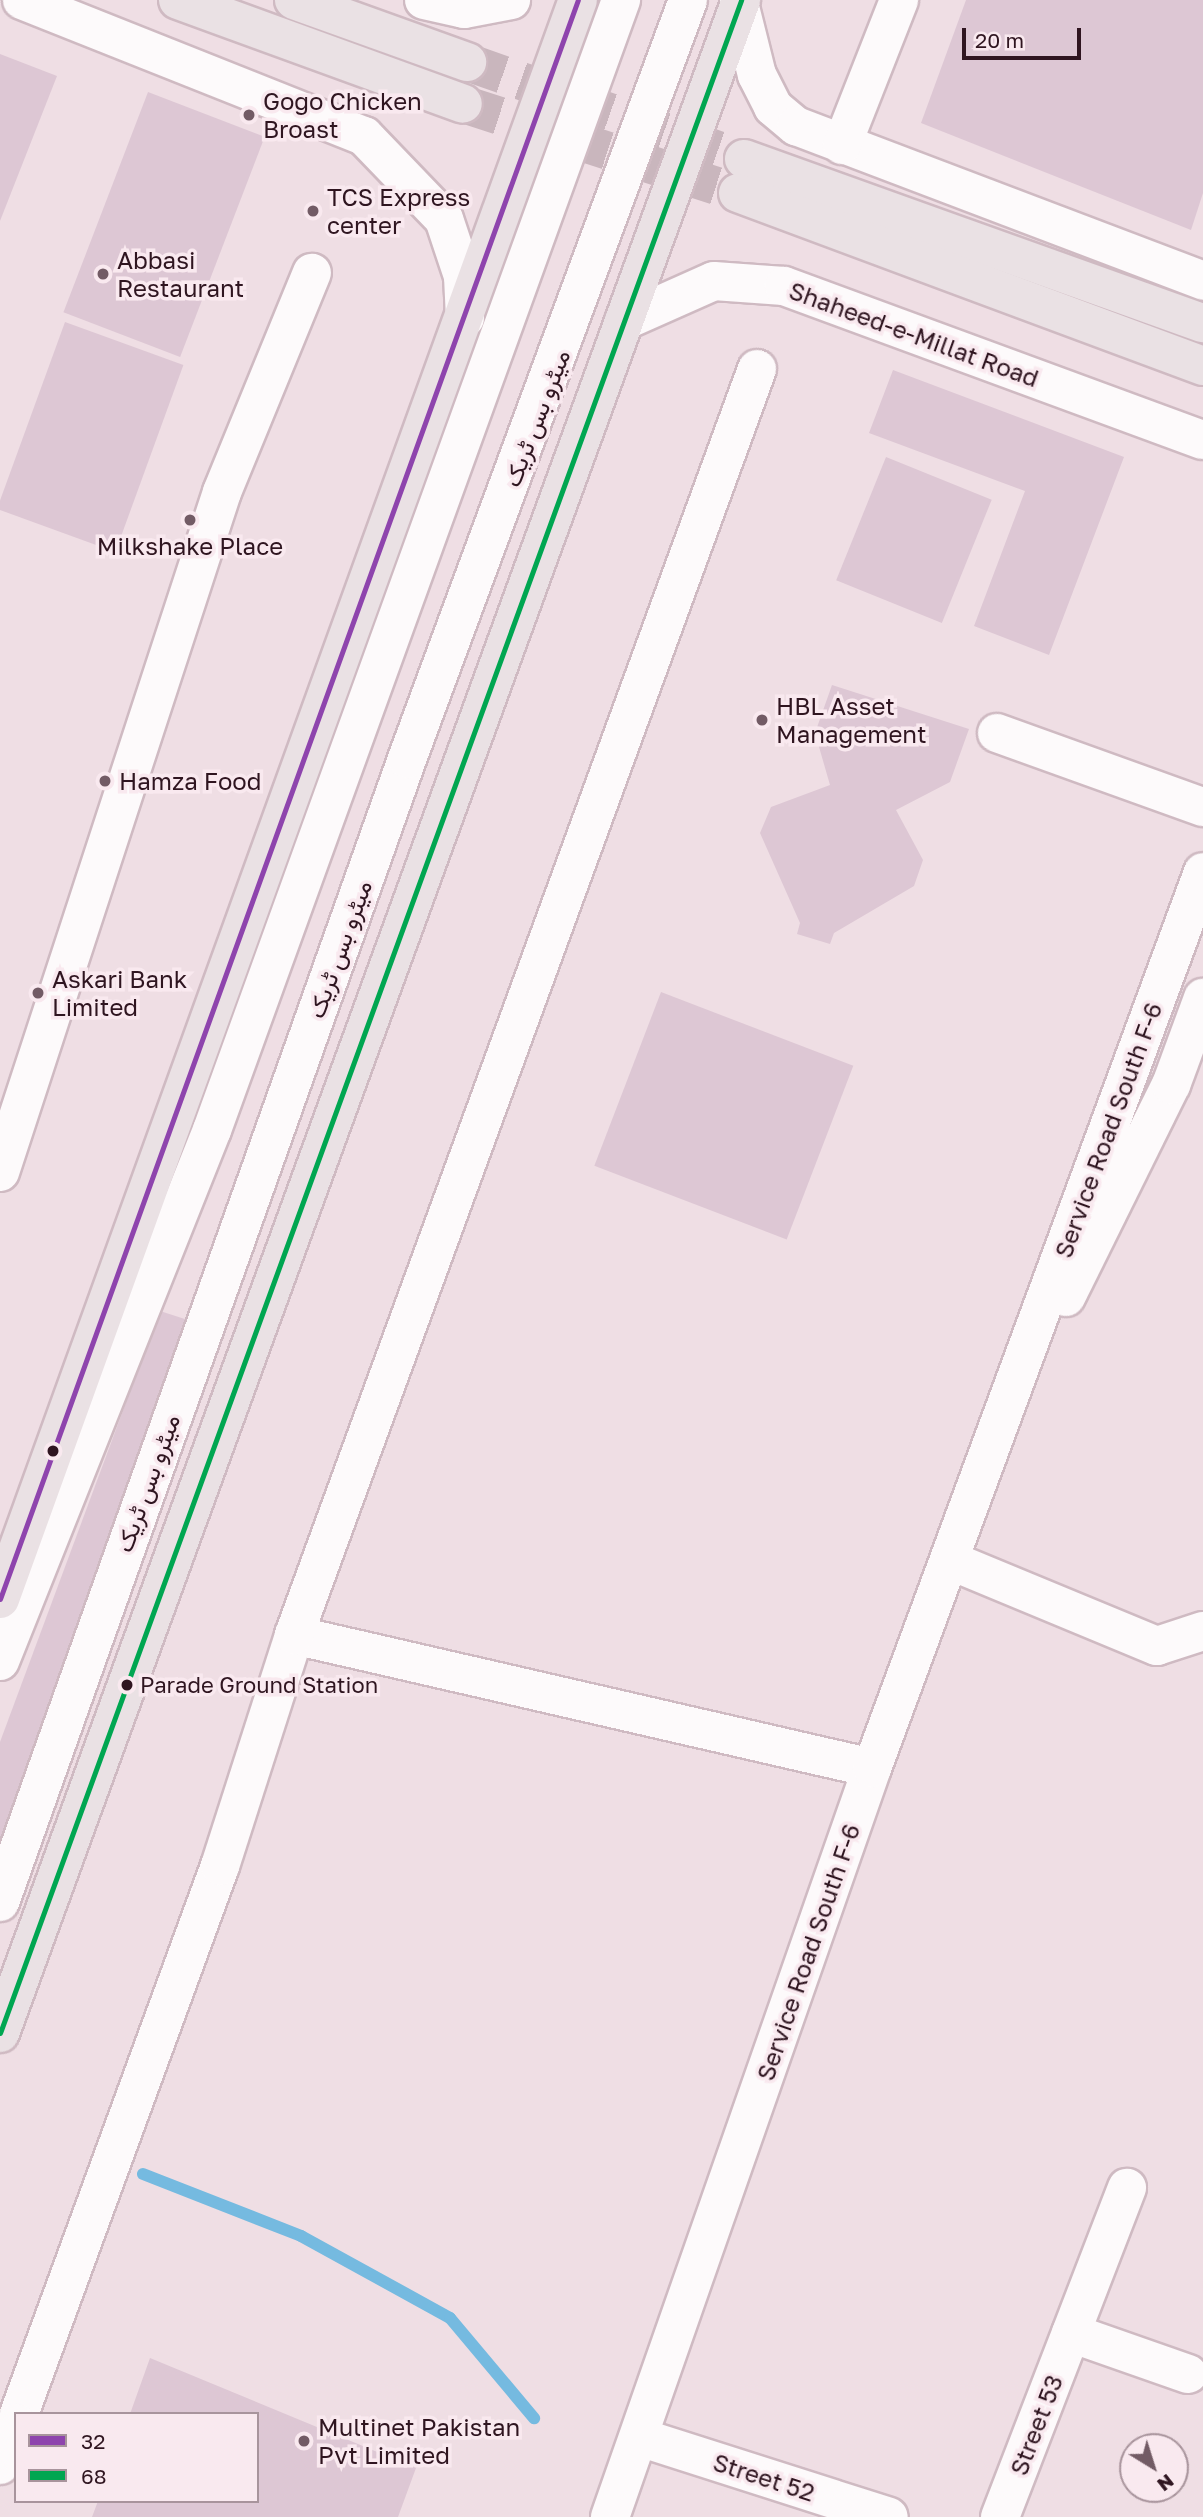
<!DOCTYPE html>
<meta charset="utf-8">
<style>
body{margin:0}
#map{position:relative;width:1203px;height:2517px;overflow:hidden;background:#efdee4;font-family:"Golos Text",Vazirmatn,sans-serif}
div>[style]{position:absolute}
.stream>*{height:12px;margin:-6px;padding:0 6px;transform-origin:6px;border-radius:6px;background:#75bae0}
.building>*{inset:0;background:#ddc7d4;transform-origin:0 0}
.major-tunnel>*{height:38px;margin-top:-19px;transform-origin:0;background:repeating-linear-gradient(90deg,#c9b6bd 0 38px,transparent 0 57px)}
.roads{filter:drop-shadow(2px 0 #cfbac2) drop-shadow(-2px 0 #cfbac2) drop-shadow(0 2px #cfbac2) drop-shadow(0 -2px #cfbac2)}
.minor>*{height:38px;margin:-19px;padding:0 19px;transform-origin:19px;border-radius:19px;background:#fdfafb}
.major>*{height:38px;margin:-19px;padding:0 19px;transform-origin:19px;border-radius:19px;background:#eae1e4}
.bus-1>*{height:5px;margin:-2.5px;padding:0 2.5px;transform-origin:2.5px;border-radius:2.5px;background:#8e44ad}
.bus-2>*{height:5px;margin:-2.5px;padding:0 2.5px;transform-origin:2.5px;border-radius:2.5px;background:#00a651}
.dots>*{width:19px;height:19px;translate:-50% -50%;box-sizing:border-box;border:4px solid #f9e9ef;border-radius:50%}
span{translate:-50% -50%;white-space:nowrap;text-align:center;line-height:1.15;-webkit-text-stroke:7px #f9e9ef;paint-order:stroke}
.bus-label{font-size:22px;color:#2f1520}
.left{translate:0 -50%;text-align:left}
.poi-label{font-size:24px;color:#2f1520}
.street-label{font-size:24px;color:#2f1520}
.legend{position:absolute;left:14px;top:2412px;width:245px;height:91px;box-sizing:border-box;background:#f9e9ef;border:2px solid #a8949c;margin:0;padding:9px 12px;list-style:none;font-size:21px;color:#2f1520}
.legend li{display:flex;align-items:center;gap:14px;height:35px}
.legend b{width:35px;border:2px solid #a8949c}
.north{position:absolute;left:1119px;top:2433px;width:70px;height:70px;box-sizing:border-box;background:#f9e9ef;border:2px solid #a8949c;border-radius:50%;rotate:142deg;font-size:19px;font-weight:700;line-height:28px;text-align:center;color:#2f1520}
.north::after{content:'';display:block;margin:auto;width:24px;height:32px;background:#725b65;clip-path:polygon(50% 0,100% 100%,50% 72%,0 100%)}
.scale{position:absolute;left:962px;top:28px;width:119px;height:32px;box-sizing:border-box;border:4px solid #2f1520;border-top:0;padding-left:9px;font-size:21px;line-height:24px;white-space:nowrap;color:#2f1520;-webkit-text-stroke:5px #f9e9ef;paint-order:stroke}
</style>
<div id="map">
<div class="stream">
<div style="left:143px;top:2174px;width:170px;rotate:21.4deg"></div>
<div style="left:301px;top:2236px;width:170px;rotate:28.8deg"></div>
<div style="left:450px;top:2318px;width:131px;rotate:50deg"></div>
</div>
<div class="building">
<div style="clip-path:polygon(966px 0,1203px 0,1203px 193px,1191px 230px,921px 123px)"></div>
<div style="clip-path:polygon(0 54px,57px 76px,0 221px)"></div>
<div style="left:148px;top:92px;width:125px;height:236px;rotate:21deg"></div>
<div style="left:65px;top:322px;width:126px;height:199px;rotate:20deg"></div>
<div style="clip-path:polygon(893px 370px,1124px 457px,1049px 655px,974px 626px,1025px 491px,869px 433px)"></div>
<div style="left:886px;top:457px;width:114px;height:133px;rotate:22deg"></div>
<div style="clip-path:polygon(832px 685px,969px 729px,950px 782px,896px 810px,923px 860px,914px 886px,834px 933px,830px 944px,797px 934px,800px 923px,760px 833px,771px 807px,830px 785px,815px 733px)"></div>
<div style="left:661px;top:992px;width:206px;height:186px;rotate:21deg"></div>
<div style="clip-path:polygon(160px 1311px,191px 1321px,0 1847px,0 1742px)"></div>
<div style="clip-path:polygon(150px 2358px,416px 2468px,398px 2517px,92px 2517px,98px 2501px,257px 2501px,257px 2414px,130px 2414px)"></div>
</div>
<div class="major-tunnel">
<div style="left:467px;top:62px;width:293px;rotate:19.3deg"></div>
<div style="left:463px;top:104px;width:289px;rotate:17.9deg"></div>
</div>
<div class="roads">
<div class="minor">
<div style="left:22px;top:0;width:368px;rotate:21.7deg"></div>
<div style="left:364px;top:136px;width:115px;rotate:46.1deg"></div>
<div style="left:444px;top:219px;width:60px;rotate:71.6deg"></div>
<div style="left:463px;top:276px;width:42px;rotate:87.3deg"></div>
<div style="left:424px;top:0;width:41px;rotate:12.7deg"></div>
<div style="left:464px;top:9px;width:48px;rotate:-10.8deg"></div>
<div style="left:739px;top:3px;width:74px;rotate:76deg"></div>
<div style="left:757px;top:75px;width:36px;rotate:63deg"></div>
<div style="left:773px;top:107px;width:30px;rotate:40deg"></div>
<div style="left:796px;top:126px;width:436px;rotate:20.8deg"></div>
<div style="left:842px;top:145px;width:156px;rotate:-68.5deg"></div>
<div style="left:624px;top:321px;width:98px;rotate:-24deg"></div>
<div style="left:714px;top:281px;width:70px;rotate:4.1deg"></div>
<div style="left:784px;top:286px;width:446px;rotate:20.2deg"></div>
<div style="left:997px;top:733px;width:219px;rotate:19.8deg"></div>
<div style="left:0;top:1172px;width:715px;rotate:-71.92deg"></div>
<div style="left:222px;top:492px;width:237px;rotate:-67.7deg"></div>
<div style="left:1066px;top:1297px;width:237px;rotate:-63.7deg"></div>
<div style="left:1171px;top:1085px;width:93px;rotate:-69.8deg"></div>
<div style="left:949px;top:1560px;width:225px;rotate:22.5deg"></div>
<div style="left:1157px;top:1646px;width:48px;rotate:-18.1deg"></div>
<div style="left:294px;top:1635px;width:593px;rotate:12.96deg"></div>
<div style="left:0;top:1661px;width:572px;rotate:-68.24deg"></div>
<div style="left:212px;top:1130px;width:1202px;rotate:-70.1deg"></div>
<div style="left:0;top:1902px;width:1213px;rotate:-70.4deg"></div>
<div style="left:407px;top:759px;width:809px;rotate:-69.68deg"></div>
<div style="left:1071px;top:2333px;width:124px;rotate:19.3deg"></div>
<div style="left:19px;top:2414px;width:584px;rotate:-69.86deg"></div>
<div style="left:220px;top:1866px;width:243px;rotate:-72.2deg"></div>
<div style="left:294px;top:1635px;width:1348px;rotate:-69.91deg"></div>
<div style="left:639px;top:2437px;width:262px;rotate:17.7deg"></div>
<div style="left:0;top:2465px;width:45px;rotate:-69.1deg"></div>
<div style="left:610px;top:2517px;width:794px;rotate:-70.72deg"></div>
<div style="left:872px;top:1768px;width:955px;rotate:-69.72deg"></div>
<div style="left:1000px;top:2517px;width:353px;rotate:-68.9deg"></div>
</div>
<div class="major">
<div style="left:178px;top:0;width:303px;rotate:20deg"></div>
<div style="left:294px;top:0;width:184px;rotate:19.7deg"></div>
<div style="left:744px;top:159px;width:487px;rotate:19.7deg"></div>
<div style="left:738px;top:193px;width:496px;rotate:20.4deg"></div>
<div style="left:0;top:1599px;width:1700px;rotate:-70.13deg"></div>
<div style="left:0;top:2033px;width:2164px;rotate:-69.97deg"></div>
</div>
</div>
<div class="bus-1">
<div style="left:0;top:1599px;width:1700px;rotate:-70.13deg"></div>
</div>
<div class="bus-2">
<div style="left:0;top:2033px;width:2164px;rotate:-69.97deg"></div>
</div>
<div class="dots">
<div style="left:249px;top:115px;background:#725b65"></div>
<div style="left:313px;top:211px;background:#725b65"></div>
<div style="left:103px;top:274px;background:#725b65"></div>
<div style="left:190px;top:520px;background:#725b65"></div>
<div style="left:762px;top:720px;background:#725b65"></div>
<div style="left:105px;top:781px;background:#725b65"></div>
<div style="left:38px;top:993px;background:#725b65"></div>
<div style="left:53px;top:1451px;background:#2f1520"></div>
<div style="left:127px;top:1685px;background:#2f1520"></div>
<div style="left:304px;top:2441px;background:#725b65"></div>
</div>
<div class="bus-label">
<span class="left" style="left:140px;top:1685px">Parade Ground Station</span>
</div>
<div class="poi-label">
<span class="left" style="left:263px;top:115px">Gogo Chicken<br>Broast</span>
<span class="left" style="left:327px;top:211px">TCS Express<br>center</span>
<span class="left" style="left:117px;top:274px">Abbasi<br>Restaurant</span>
<span style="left:190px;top:546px">Milkshake Place</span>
<span class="left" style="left:776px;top:720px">HBL Asset<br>Management</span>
<span class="left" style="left:119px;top:781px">Hamza Food</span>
<span class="left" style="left:52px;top:993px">Askari Bank<br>Limited</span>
<span class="left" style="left:318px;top:2441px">Multinet Pakistan<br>Pvt Limited</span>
</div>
<div class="street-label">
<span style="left:914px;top:334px;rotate:20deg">Shaheed-e-Millat Road</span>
<span style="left:536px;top:418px;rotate:-69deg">میٹرو بس ٹریک</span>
<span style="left:339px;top:949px;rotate:-70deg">میٹرو بس ٹریک</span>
<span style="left:1108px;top:1130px;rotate:-70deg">Service Road South F-6</span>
<span style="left:147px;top:1483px;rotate:-70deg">میٹرو بس ٹریک</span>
<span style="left:808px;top:1952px;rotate:-71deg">Service Road South F-6</span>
<span style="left:1036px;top:2425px;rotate:-69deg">Street 53</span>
<span style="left:764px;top:2477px;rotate:18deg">Street 52</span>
</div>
<ul class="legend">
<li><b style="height:9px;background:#8e44ad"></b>32</li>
<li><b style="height:9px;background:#00a651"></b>68</li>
</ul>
<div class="north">N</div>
<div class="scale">20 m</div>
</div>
